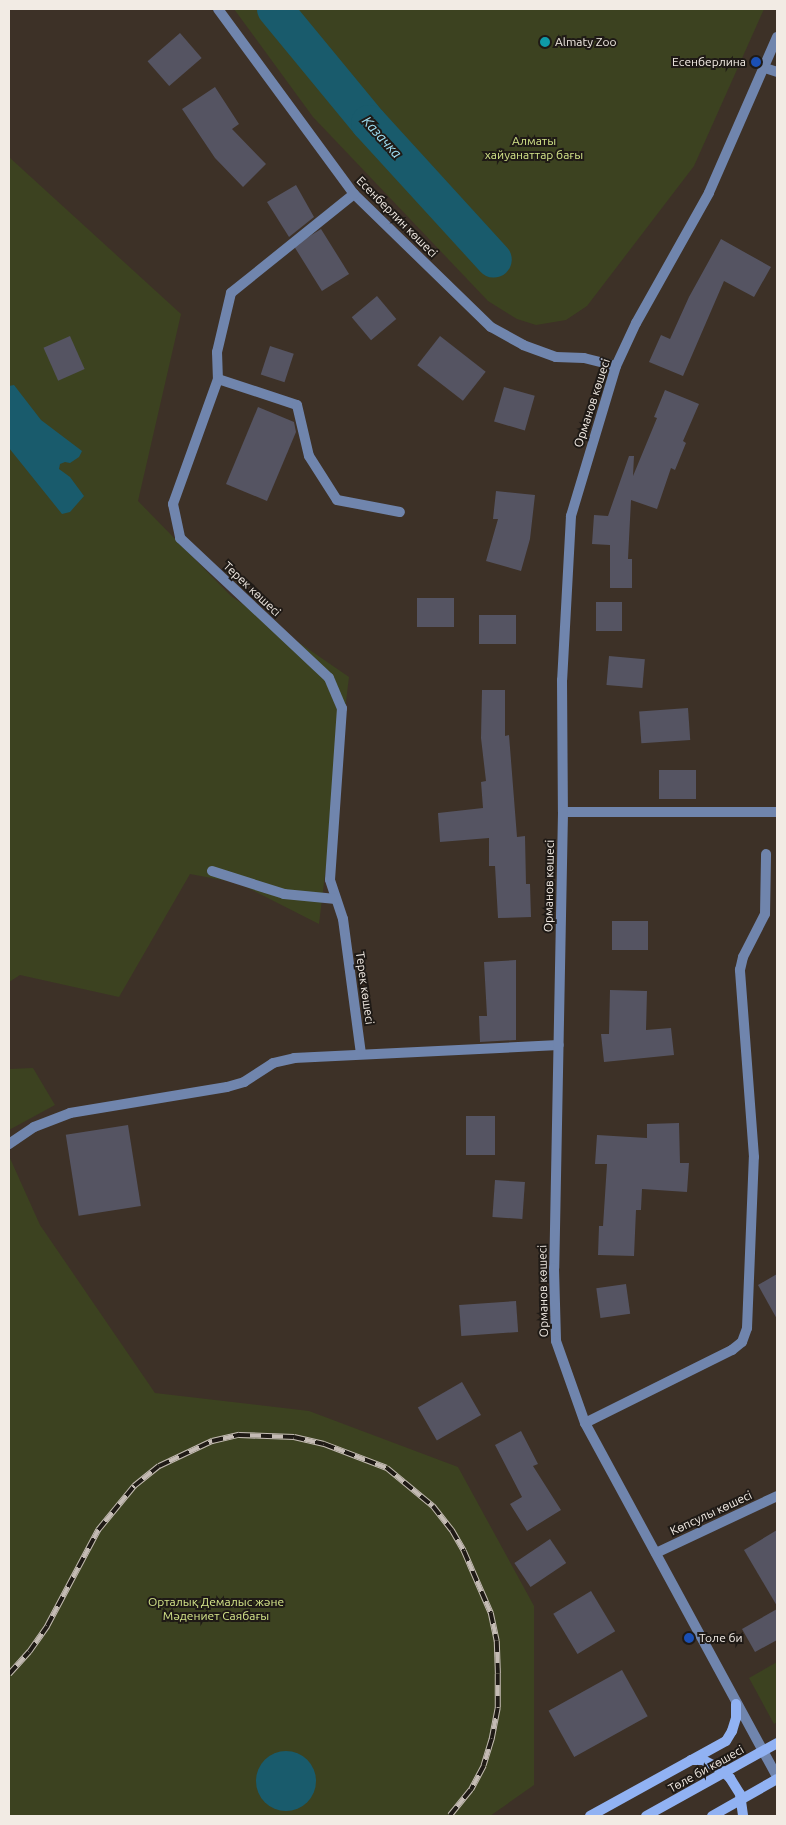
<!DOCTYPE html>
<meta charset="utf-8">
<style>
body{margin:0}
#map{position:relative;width:786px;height:1825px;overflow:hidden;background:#3d3127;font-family:Ubuntu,sans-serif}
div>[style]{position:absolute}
.green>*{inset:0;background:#3c4220}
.water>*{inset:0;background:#195b6c}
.round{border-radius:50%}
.river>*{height:36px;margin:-18px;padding:0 18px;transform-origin:18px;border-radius:18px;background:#195b6c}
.building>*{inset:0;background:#555462;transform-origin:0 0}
.minor>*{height:10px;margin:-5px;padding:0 5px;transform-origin:5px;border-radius:5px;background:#7085ad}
.tertiary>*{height:10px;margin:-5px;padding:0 5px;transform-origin:5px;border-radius:5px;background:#7085ad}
.secondary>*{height:10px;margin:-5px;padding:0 5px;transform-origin:5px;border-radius:5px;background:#91b2f3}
.rail>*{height:5.5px;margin-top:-2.75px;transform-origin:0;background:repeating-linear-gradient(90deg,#1f1a16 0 11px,#c4bbb4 0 22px);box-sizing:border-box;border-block:1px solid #c4bbb4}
.dots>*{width:14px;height:14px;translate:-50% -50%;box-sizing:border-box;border:2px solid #1f1a16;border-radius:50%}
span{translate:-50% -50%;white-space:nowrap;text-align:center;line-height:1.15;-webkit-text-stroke:4px #1f1a16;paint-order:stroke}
.poi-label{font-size:12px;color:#f2ebe4}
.left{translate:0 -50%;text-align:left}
.right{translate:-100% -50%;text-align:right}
.park-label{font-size:12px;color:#d4e58a}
.street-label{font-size:12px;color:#f2ebe4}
.water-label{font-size:14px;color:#a1e1f5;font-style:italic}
.frame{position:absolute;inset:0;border:10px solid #f2ebe4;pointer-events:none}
</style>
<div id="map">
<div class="green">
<div style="clip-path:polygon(234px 9px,764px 9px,694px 166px,587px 306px,566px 320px,536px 325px,517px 319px,488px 301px,313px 117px)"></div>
<div style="clip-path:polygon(9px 157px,181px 314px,138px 501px,231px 596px,349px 677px,319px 924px,238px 883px,190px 874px,119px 997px,20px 975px,9px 982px)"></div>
<div style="clip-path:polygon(33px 1068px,55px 1105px,9px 1130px,9px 1069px)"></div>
<div style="clip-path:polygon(9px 1156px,40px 1225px,155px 1393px,309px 1411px,458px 1467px,534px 1606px,534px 1785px,490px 1816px,9px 1816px)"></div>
<div style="clip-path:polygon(777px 1662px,777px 1722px,774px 1724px,749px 1678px)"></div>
</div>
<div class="water">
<div style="clip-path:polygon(14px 385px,41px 420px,82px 451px,79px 457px,70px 463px,65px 462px,60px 464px,59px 469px,70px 477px,84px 496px,70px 512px,62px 514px,9px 448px,9px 386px)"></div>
<div class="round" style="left:256px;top:1751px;width:60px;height:60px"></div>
</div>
<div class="river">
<div style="left:275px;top:9px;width:148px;rotate:50.5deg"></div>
<div style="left:369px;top:123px;width:185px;rotate:47.6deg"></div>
</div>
<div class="building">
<div style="left:180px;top:33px;width:33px;height:43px;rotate:49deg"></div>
<div style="clip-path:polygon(215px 87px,239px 124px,232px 129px,266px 164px,243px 187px,215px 158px,182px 109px)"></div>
<div style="clip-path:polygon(296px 185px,314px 217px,289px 237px,267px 202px)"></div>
<div style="left:321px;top:229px;width:53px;height:32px;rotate:58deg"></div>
<div style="clip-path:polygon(721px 239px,771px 267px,754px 297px,724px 281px,683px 376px,649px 362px,661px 335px,670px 339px,689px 297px)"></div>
<div style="left:377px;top:296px;width:30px;height:33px;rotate:50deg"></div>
<div style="left:70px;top:336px;width:36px;height:29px;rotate:66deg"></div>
<div style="left:440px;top:336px;width:58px;height:37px;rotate:38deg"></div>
<div style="left:270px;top:346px;width:25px;height:30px;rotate:18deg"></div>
<div style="left:504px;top:387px;width:32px;height:36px;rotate:16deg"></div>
<div style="clip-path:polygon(665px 390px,699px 404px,683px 441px,686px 443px,675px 470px,671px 468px,657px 509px,631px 500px,628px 559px,632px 559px,632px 588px,610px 588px,610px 545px,592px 544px,594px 515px,608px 516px,629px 456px,634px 456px,633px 476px,657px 418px,654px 417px)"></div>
<div style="clip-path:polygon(258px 407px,294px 422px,296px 432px,267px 501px,226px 484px)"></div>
<div style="clip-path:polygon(496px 491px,535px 495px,530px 539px,521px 571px,486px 561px,498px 519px,493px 519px)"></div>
<div style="left:454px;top:598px;width:29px;height:37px;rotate:90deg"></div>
<div style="left:596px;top:602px;width:26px;height:29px"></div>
<div style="left:516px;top:615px;width:29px;height:37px;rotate:90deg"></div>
<div style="left:609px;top:656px;width:36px;height:29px;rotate:5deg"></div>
<div style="clip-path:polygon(482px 690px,505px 690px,505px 736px,509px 735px,517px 837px,525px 836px,526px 884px,530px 884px,531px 917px,498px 918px,495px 866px,489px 866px,489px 838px,440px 842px,438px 813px,483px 808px,481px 782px,486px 781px,481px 738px)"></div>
<div style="left:688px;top:708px;width:32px;height:49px;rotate:86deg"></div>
<div style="left:659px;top:770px;width:37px;height:29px"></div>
<div style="left:612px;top:921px;width:36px;height:29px"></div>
<div style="clip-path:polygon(516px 960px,516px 1040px,480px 1042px,479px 1016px,487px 1016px,484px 962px)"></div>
<div style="clip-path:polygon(610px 990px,647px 991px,646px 1030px,671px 1028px,674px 1055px,604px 1062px,601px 1034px,609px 1034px)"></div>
<div style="left:466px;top:1116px;width:29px;height:39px"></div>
<div style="clip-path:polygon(679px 1123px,680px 1163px,689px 1163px,687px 1192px,642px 1189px,641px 1210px,636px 1210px,634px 1256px,598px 1255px,599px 1226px,603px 1226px,607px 1164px,595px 1164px,597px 1135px,647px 1138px,647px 1124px)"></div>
<div style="left:128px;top:1125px;width:82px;height:63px;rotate:81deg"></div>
<div style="left:495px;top:1180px;width:30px;height:37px;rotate:4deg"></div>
<div style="clip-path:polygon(777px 1274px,777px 1319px,758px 1285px)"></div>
<div style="left:626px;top:1284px;width:30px;height:30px;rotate:82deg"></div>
<div style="left:516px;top:1301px;width:31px;height:57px;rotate:86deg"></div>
<div style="left:462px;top:1382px;width:38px;height:51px;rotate:60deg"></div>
<div style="clip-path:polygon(521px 1431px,538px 1464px,533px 1466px,561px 1510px,527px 1531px,510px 1504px,522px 1497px,495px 1445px)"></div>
<div style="clip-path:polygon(777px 1530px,777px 1606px,744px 1550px)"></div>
<div style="left:550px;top:1539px;width:29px;height:43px;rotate:56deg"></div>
<div style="left:591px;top:1591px;width:47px;height:44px;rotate:59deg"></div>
<div style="clip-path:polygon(777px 1609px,777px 1640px,755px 1652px,742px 1629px)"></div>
<div style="left:622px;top:1670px;width:53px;height:84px;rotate:61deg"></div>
</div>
<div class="minor">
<div style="left:218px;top:9px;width:230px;rotate:53.7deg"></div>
<div style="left:354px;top:194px;width:191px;rotate:44.2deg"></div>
<div style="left:491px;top:327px;width:37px;rotate:29deg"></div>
<div style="left:523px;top:345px;width:35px;rotate:20deg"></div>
<div style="left:556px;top:357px;width:28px;rotate:2deg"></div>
<div style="left:584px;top:358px;width:33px;rotate:14deg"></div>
<div style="left:765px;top:68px;width:13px;rotate:18deg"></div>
<div style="left:354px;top:194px;width:158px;rotate:141.2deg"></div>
<div style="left:231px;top:293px;width:61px;rotate:103.3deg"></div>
<div style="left:217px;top:352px;width:27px;rotate:88deg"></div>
<div style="left:218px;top:379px;width:133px;rotate:109.8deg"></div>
<div style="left:173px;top:504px;width:35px;rotate:78deg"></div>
<div style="left:180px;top:538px;width:204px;rotate:43.2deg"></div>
<div style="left:329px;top:678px;width:33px;rotate:67deg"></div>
<div style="left:342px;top:708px;width:172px;rotate:94deg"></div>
<div style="left:330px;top:880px;width:41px;rotate:71.6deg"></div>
<div style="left:343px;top:919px;width:136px;rotate:82.4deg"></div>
<div style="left:218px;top:379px;width:83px;rotate:18.2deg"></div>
<div style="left:297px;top:405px;width:52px;rotate:76.8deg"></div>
<div style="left:309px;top:456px;width:52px;rotate:57.5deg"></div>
<div style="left:337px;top:500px;width:64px;rotate:10.8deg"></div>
<div style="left:563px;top:812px;width:214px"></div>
<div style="left:212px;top:871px;width:76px;rotate:17.7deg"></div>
<div style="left:284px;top:894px;width:52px;rotate:5.5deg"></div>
<div style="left:9px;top:1144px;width:30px;rotate:-34deg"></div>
<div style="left:34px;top:1127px;width:39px;rotate:-21deg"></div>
<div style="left:70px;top:1113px;width:159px;rotate:-9.4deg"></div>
<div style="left:227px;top:1087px;width:18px;rotate:-16deg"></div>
<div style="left:244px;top:1082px;width:35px;rotate:-33deg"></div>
<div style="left:273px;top:1063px;width:22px;rotate:-13deg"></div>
<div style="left:294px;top:1058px;width:265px;rotate:-2.8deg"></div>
<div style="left:585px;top:1423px;width:164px;rotate:-26.4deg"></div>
<div style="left:732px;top:1350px;width:13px;rotate:-39deg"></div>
<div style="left:742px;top:1342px;width:15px;rotate:-70deg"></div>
<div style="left:747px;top:1328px;width:171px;rotate:-87.7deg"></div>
<div style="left:754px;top:1157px;width:188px;rotate:-94.3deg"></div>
<div style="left:740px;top:970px;width:13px;rotate:-77deg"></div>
<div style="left:743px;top:957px;width:48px;rotate:-62.9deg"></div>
<div style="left:765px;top:914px;width:60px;rotate:-89deg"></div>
<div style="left:656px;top:1553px;width:134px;rotate:-25.2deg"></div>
</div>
<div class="tertiary">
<div style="left:777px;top:37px;width:170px;rotate:113.6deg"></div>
<div style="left:709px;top:193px;width:149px;rotate:119.3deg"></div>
<div style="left:636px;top:323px;width:47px;rotate:114.9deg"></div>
<div style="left:616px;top:366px;width:157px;rotate:106.7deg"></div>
<div style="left:571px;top:516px;width:164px;rotate:93.1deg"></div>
<div style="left:562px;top:680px;width:132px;rotate:89.6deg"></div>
<div style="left:563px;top:812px;width:456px;rotate:91.1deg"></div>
<div style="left:554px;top:1268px;width:73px;rotate:88.4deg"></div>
<div style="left:556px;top:1341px;width:87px;rotate:70.5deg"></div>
<div style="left:585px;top:1423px;width:403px;rotate:61.5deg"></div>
</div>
<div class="secondary">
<div style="left:691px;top:1760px;width:12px"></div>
<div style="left:703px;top:1760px;width:18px;rotate:27deg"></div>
<div style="left:719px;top:1768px;width:15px;rotate:42deg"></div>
<div style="left:730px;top:1778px;width:19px;rotate:58deg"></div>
<div style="left:740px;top:1794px;width:22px;rotate:82deg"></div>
<div style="left:590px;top:1816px;width:155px;rotate:-28.9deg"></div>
<div style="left:726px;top:1741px;width:12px;rotate:-59deg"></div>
<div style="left:732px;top:1731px;width:14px;rotate:-73deg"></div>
<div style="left:736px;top:1718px;width:14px;rotate:-90deg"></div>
<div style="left:646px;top:1816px;width:150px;rotate:-29.1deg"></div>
<div style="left:712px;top:1816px;width:75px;rotate:-29.6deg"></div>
</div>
<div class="rail">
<div style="left:9px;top:1674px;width:30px;rotate:-48deg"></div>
<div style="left:29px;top:1652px;width:32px;rotate:-55deg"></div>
<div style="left:47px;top:1626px;width:109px;rotate:-62deg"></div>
<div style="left:98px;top:1530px;width:57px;rotate:-50.7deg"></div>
<div style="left:134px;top:1486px;width:32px;rotate:-39deg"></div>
<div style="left:159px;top:1466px;width:59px;rotate:-25.3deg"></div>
<div style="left:212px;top:1441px;width:28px;rotate:-13deg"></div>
<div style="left:239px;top:1435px;width:55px;rotate:2.1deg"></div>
<div style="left:294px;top:1437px;width:31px;rotate:13deg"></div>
<div style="left:324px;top:1444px;width:67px;rotate:20.9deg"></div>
<div style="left:387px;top:1468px;width:60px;rotate:39.6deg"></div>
<div style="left:433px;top:1506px;width:31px;rotate:52deg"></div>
<div style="left:452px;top:1530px;width:24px;rotate:60deg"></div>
<div style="left:464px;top:1551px;width:68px;rotate:66.5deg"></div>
<div style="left:491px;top:1613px;width:29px;rotate:78deg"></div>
<div style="left:497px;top:1641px;width:33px;rotate:88deg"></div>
<div style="left:498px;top:1674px;width:34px;rotate:90deg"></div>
<div style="left:498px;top:1708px;width:32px;rotate:101deg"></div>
<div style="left:492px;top:1739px;width:28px;rotate:107deg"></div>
<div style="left:484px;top:1766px;width:27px;rotate:118deg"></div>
<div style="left:471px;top:1790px;width:33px;rotate:129deg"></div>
</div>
<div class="dots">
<div style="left:545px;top:42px;background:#0f9aa8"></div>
<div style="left:756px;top:62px;background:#1a4fb4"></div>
<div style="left:689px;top:1638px;background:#1a4fb4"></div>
</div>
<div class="poi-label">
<span class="left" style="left:555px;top:42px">Almaty Zoo</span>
<span class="right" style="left:746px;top:62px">Есенберлина</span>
<span class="left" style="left:699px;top:1638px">Толе би</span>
</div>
<div class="park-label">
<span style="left:534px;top:148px">Алматы<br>хайуанаттар бағы</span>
<span style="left:216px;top:1609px">Орталық Демалыс және<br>Мәдениет Саябағы</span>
</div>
<div class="street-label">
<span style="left:397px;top:217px;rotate:45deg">Есенберлин көшесі</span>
<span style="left:592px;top:403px;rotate:-72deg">Орманов көшесі</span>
<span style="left:252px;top:589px;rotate:43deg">Терек көшесі</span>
<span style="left:549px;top:886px;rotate:-89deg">Орманов көшесі</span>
<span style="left:365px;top:988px;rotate:82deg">Терек көшесі</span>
<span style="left:543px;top:1291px;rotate:-91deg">Орманов көшесі</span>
<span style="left:711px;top:1513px;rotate:-25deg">Көпсулы көшесі</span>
<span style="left:706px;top:1769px;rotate:-29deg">Төле би көшесі</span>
</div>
<div class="water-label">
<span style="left:382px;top:137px;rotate:48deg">Казачка</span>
</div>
<div class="frame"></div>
</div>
